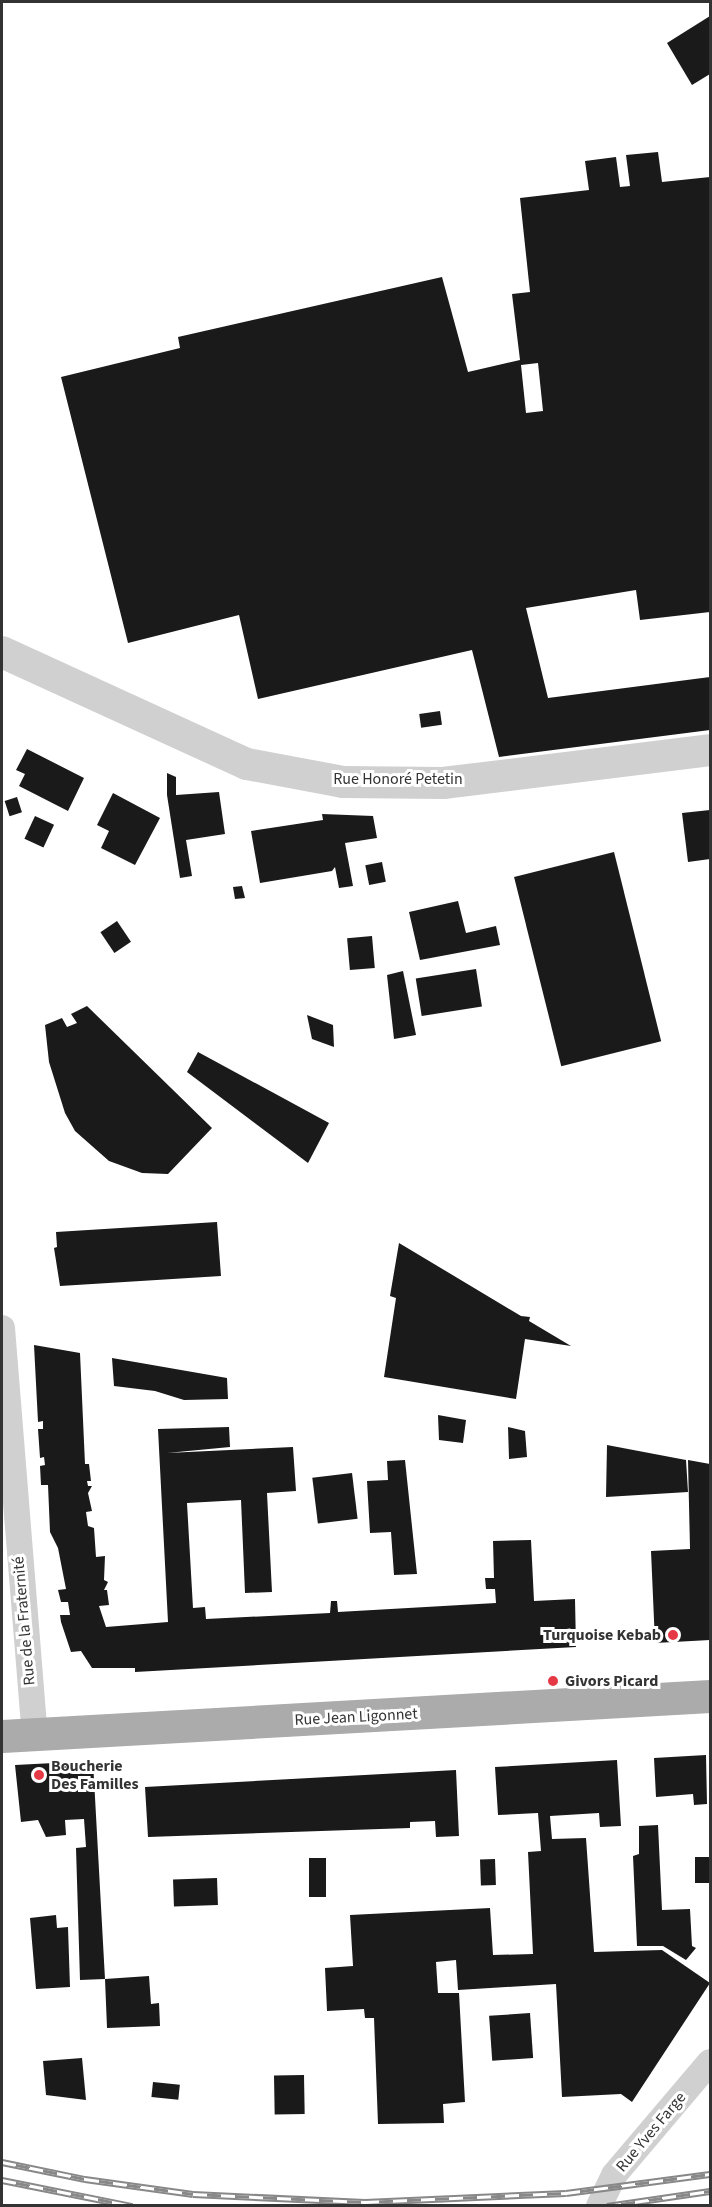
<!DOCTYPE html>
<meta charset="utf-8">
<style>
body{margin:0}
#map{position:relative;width:712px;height:2207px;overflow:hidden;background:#fff;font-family:"Source Sans 3",sans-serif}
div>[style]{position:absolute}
.building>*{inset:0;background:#1a1a1a;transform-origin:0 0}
.minor>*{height:26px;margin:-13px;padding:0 13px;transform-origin:13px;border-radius:13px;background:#d0d0d0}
.tertiary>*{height:32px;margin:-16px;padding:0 16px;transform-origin:16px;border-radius:16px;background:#d0d0d0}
.primary>*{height:33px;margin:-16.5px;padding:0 16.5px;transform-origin:16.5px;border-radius:16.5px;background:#ababab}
.rail>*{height:7px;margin-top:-3.5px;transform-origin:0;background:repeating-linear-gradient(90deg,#fff 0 14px,#888 0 28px);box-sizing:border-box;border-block:2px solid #888}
.dots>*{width:16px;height:16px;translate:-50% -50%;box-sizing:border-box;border:3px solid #fff;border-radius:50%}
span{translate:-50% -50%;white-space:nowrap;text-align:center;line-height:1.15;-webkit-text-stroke:6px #fff;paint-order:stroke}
.street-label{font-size:16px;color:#333}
.poi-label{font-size:16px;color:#333;font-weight:700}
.right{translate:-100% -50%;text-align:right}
.left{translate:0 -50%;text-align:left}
.frame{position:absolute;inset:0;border:3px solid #333;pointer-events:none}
</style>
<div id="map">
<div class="building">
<div style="clip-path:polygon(710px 16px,710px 74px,692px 85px,667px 43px)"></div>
<div style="clip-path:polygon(evenodd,658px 152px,662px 182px,710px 177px,710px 612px,640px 620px,636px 590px,526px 608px,548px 698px,710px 677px,710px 730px,499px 757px,472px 650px,258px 699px,239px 615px,128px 643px,61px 377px,180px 348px,178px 337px,442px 277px,468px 372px,520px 360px,512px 294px,530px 292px,520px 198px,589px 190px,585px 161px,616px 157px,620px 187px,630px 186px,626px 155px,658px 152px,538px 363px,543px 411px,526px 413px,521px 365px,538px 363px)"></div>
<div style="left:440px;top:711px;width:14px;height:21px;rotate:82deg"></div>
<div style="clip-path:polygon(27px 749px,84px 778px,68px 811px,19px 786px,25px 774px,16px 770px)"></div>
<div style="clip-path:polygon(167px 773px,176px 777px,176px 795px,219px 792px,225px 834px,186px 840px,192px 876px,180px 878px,167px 795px)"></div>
<div style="clip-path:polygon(113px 793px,160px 818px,135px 865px,101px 848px,109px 831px,97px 825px)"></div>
<div style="left:17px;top:797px;width:16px;height:13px;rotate:72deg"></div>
<div style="clip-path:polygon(710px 810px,710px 859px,688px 862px,682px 813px)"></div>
<div style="clip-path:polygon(322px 814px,373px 816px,377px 838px,345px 843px,353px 886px,339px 888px,335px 867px,332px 871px,260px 883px,251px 831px,323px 820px)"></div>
<div style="left:35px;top:816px;width:21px;height:25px;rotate:25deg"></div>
<div style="left:614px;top:852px;width:195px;height:103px;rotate:76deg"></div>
<div style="left:382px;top:862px;width:20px;height:17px;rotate:79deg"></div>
<div style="clip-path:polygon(242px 886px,245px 898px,235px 899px,233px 887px)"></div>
<div style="clip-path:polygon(458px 901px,466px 933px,496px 926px,500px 945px,420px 960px,409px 912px)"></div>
<div style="left:117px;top:921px;width:25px;height:20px;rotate:56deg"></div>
<div style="left:372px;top:936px;width:32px;height:25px;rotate:85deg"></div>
<div style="left:476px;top:969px;width:38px;height:61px;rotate:81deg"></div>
<div style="clip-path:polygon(403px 971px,416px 1035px,394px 1039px,387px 975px)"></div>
<div style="clip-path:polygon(87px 1006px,212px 1128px,168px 1174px,142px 1173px,109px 1161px,75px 1131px,65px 1113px,49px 1062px,45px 1025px,62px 1018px,67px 1027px,77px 1023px,71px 1014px)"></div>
<div style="clip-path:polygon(307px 1015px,333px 1025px,334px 1047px,312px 1039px)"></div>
<div style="clip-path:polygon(198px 1052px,329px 1123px,308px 1163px,187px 1072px)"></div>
<div style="clip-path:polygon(217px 1222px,221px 1276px,60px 1286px,54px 1248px,57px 1247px,56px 1232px)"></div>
<div style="clip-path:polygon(399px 1243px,521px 1316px,530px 1317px,529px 1321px,571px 1346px,525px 1339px,516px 1399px,384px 1377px,396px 1298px,390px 1296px)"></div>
<div style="clip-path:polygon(34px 1345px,80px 1353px,85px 1464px,89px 1464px,91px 1481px,87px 1481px,88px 1486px,92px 1486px,88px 1493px,92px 1511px,86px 1512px,88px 1526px,94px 1528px,96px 1557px,105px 1556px,104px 1580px,108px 1582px,104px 1590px,107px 1590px,109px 1605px,99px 1606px,106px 1627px,168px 1622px,158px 1429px,229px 1427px,230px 1447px,167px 1453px,293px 1447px,296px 1491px,267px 1493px,272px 1592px,245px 1593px,241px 1500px,187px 1503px,193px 1608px,205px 1607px,206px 1619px,330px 1613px,331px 1601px,337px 1601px,338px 1612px,496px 1603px,495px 1589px,486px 1589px,485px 1578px,494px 1578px,493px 1541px,531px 1540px,534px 1601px,575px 1599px,576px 1647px,135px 1672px,135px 1668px,92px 1668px,81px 1651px,71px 1652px,61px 1622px,60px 1615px,70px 1615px,68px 1602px,61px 1602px,58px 1590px,66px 1589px,58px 1548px,50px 1532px,48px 1485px,41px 1485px,40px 1466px,45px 1465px,44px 1457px,40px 1458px,38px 1429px,43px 1429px,43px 1421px,38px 1422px)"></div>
<div style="clip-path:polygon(112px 1358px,227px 1378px,228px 1399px,184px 1400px,155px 1391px,114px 1386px)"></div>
<div style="clip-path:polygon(438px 1415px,466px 1420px,463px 1443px,439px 1440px)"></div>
<div style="clip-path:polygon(508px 1427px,525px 1431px,527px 1457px,509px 1459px)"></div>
<div style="clip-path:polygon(607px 1445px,686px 1460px,688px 1492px,606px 1497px)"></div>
<div style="clip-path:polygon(405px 1460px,417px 1574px,394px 1575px,391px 1532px,370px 1533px,367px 1481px,388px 1480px,387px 1461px)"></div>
<div style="clip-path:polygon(688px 1460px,710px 1464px,710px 1640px,655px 1643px,651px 1551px,690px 1549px)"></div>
<div style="left:352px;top:1473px;width:46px;height:40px;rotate:83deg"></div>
<div style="clip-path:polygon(706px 1755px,707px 1804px,694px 1805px,693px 1794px,656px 1797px,654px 1758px)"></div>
<div style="clip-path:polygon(617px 1760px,621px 1826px,600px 1827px,599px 1813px,550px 1816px,552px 1839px,586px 1838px,594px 1952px,662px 1950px,710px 1983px,632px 2102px,621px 2094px,562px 2097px,556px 1984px,458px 1990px,456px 1960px,436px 1962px,438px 1993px,459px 1993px,465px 2102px,443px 2104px,444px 2123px,378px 2124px,374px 2018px,365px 2018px,364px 2009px,327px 2011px,325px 1968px,353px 1966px,350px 1915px,490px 1908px,493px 1955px,533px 1954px,528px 1852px,541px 1851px,538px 1813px,498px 1815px,495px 1767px)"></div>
<div style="clip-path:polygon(93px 1761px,105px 1979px,80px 1980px,76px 1848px,86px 1847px,84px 1819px,65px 1820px,66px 1835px,46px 1837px,38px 1820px,21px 1822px,15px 1765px)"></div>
<div style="clip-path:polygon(456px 1770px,459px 1836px,436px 1837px,435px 1821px,410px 1822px,410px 1828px,148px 1837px,145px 1787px)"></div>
<div style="clip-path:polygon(658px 1825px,662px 1910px,690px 1909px,692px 1946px,696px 1948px,686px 1960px,663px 1946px,637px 1946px,633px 1856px,639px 1854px,639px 1826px)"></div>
<div style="left:710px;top:1857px;width:26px;height:15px;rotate:90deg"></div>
<div style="left:309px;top:1858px;width:17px;height:39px"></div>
<div style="left:495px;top:1859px;width:26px;height:15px;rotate:88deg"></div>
<div style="left:217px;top:1878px;width:27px;height:44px;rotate:88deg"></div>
<div style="clip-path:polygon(56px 1915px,57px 1928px,68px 1927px,70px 1987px,36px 1989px,30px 1918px)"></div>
<div style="clip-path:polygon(149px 1976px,151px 2004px,159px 2003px,160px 2026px,107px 2028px,105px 1979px)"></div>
<div style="left:530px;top:2013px;width:45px;height:41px;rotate:86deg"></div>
<div style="clip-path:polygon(82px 2058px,86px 2100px,46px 2095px,43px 2061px)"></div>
<div style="left:304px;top:2075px;width:39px;height:30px;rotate:89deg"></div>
<div style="left:153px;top:2082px;width:27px;height:15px;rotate:6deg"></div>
</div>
<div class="minor">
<div style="left:2px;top:1328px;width:408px;rotate:85.4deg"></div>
<div style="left:599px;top:2206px;width:34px;rotate:-64deg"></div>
<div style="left:614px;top:2175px;width:148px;rotate:-49.7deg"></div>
</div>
<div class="tertiary">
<div style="left:2px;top:652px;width:269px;rotate:24.6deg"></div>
<div style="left:247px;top:764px;width:98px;rotate:10.6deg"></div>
<div style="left:343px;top:782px;width:100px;rotate:0.6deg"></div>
<div style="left:443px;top:783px;width:269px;rotate:-7deg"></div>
</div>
<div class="primary">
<div style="left:2px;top:1736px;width:709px;rotate:-3.23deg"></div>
</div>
<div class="rail">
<div style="left:2px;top:2162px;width:85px;rotate:11.6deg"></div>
<div style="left:85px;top:2179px;width:109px;rotate:7.9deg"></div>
<div style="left:193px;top:2194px;width:172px;rotate:2.7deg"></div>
<div style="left:365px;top:2202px;width:201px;rotate:-2.6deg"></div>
<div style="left:566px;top:2193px;width:145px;rotate:-7.5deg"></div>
<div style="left:2px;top:2180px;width:133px;rotate:11.3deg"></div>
<div style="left:607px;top:2206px;width:104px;rotate:-8.3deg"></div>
</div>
<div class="dots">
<div style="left:673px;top:1635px;background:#e63946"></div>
<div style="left:553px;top:1681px;background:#e63946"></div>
<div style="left:39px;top:1775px;background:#e63946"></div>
</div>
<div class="street-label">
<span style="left:398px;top:779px">Rue Honoré Petetin</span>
<span style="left:24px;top:1621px;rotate:-95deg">Rue de la Fraternité</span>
<span style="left:356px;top:1717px;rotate:-3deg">Rue Jean Ligonnet</span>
<span style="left:651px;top:2132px;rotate:-50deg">Rue Yves Farge</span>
</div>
<div class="poi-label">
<span class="right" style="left:661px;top:1635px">Turquoise Kebab</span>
<span class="left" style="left:565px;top:1681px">Givors Picard</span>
<span class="left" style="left:51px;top:1775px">Boucherie<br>Des Familles</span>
</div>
<div class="frame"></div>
</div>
